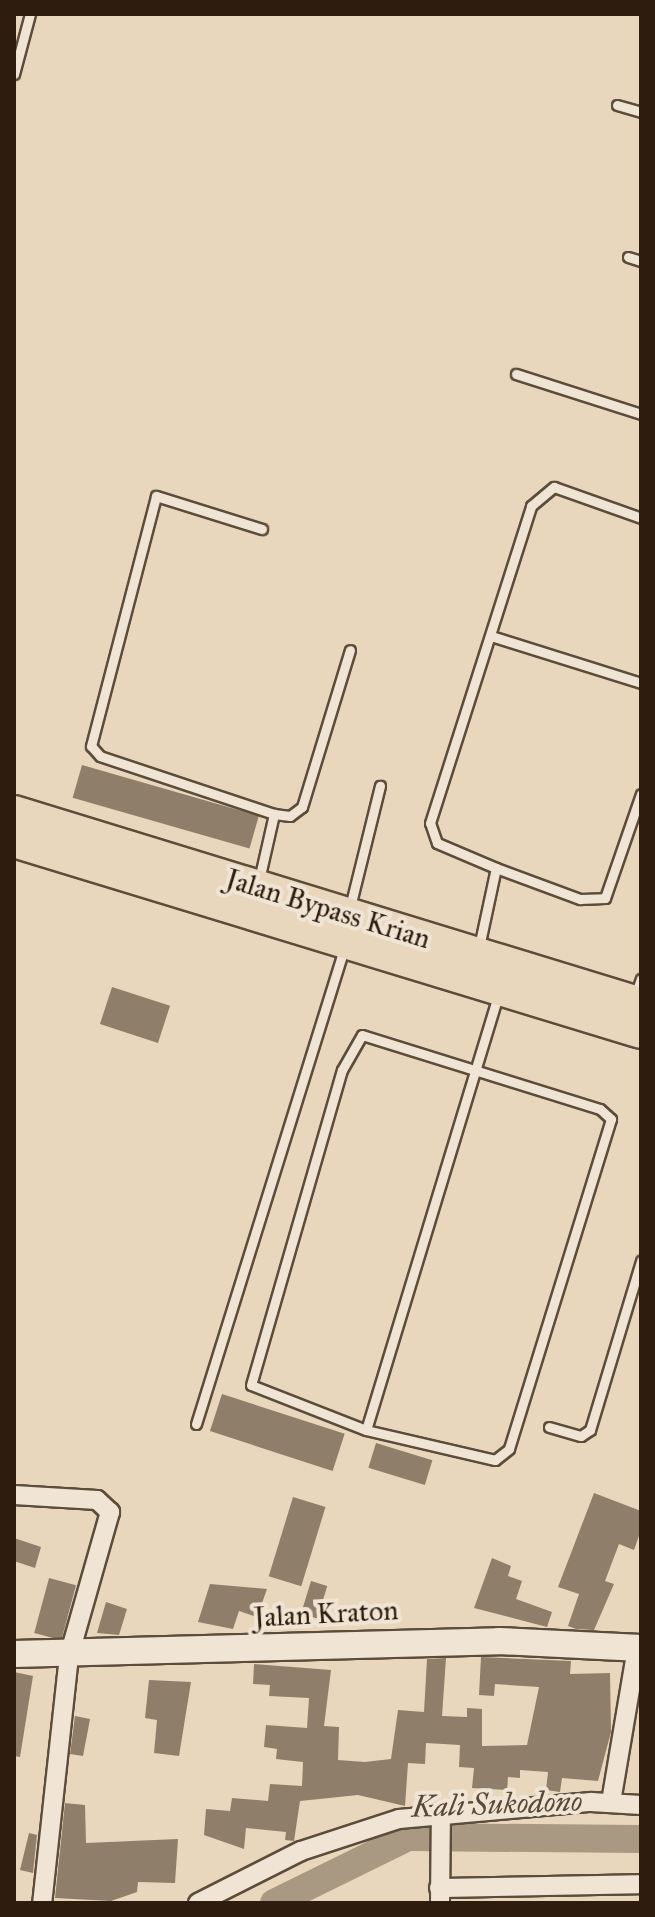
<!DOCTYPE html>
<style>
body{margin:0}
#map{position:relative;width:655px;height:1917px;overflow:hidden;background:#e8d7bd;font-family:"IM FELL Great Primer",serif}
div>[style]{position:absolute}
.river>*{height:28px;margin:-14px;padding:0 14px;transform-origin:14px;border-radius:14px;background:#a99882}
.building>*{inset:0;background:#8f7e69;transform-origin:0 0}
.roads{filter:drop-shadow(2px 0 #5c4c3a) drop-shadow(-2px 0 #5c4c3a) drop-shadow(0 2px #5c4c3a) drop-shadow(0 -2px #5c4c3a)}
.lane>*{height:9px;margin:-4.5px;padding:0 4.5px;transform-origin:4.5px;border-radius:4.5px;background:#f0e5d4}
.street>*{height:18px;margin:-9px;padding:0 9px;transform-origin:9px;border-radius:9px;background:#f0e5d4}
.secondary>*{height:26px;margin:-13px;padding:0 13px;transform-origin:13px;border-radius:13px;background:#f0e5d4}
.highway>*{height:34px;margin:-17px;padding:0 17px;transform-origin:17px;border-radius:17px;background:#e8d7bd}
span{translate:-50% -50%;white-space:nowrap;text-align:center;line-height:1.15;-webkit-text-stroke:8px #f0e5d4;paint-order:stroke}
.street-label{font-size:28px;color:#2e1d0e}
.water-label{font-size:30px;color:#594837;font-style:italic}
.frame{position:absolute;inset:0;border:16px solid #2e1d0e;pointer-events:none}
</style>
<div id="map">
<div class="river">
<div style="left:274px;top:1903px;width:149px;rotate:-26.2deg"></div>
<div style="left:408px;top:1837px;width:233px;rotate:0.5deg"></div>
</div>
<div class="building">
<div style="left:82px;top:765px;width:184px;height:34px;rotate:16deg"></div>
<div style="left:112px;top:987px;width:61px;height:39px;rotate:18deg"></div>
<div style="left:222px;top:1394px;width:129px;height:39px;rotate:18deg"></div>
<div style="left:376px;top:1443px;width:59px;height:26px;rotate:17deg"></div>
<div style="clip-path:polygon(594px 1493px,641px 1511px,641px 1530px,634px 1550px,619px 1544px,605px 1581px,614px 1584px,594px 1630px,576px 1629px,568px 1626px,579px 1594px,558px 1587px)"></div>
<div style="left:293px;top:1497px;width:34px;height:83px;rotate:17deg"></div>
<div style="clip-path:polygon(14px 1538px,41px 1547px,35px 1568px,14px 1561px)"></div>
<div style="clip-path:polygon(492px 1558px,511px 1566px,508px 1576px,522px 1581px,516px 1599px,552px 1612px,547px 1627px,474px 1608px)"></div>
<div style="left:49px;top:1578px;width:28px;height:57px;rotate:15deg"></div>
<div style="left:311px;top:1581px;width:17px;height:34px;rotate:17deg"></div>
<div style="clip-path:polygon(210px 1584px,267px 1589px,257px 1617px,239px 1611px,233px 1629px,198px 1622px)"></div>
<div style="clip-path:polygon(106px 1602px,127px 1609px,119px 1635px,97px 1633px)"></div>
<div style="clip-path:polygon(481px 1657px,571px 1661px,570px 1674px,610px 1673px,611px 1732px,598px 1781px,562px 1778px,560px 1792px,546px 1790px,548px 1772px,520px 1770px,520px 1778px,508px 1777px,507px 1790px,472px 1788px,474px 1768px,459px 1767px,460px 1745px,426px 1743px,425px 1764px,408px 1763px,405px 1806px,358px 1795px,300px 1801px,294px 1841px,285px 1840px,286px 1832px,246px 1828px,244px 1849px,204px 1835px,206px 1809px,230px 1811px,232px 1798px,268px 1801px,270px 1784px,302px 1786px,303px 1762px,276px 1759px,277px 1749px,264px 1747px,266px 1725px,307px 1728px,309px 1698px,269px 1696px,270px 1685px,253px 1684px,254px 1664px,331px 1670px,324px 1726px,339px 1727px,338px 1760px,365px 1762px,391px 1759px,398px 1710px,424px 1712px,427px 1659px,446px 1658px,442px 1716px,467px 1717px,467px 1708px,482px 1709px,482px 1746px,527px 1745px,539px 1687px,495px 1684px,494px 1696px,479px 1695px)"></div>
<div style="clip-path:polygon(14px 1672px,33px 1676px,20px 1757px,14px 1756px)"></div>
<div style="clip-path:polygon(149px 1680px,191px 1682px,179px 1756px,154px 1753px,157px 1720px,145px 1718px)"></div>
<div style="clip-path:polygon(75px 1716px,90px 1719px,83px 1756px,70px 1754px)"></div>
<div style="clip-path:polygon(65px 1803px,85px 1805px,86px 1843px,178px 1839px,175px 1883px,138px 1882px,137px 1892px,111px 1901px,55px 1898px)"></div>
<div style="clip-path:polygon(29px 1833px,37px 1835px,33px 1873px,20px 1870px)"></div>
</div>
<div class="roads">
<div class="lane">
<div style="left:14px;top:74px;width:62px;rotate:-75.1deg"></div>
<div style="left:617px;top:105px;width:25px;rotate:16deg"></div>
<div style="left:628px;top:257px;width:14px;rotate:17deg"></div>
<div style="left:516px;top:374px;width:131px;rotate:17.7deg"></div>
<div style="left:491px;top:636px;width:157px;rotate:17.4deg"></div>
<div style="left:274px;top:814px;width:16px;rotate:7deg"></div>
<div style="left:290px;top:816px;width:15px;rotate:-37deg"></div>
<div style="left:302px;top:807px;width:164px;rotate:-73deg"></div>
<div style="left:496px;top:868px;width:64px;rotate:-157deg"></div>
<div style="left:437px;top:843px;width:21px;rotate:-109deg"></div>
<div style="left:430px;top:823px;width:333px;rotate:-72.3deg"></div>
<div style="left:531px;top:506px;width:30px;rotate:-40deg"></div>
<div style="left:554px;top:487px;width:92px;rotate:19.6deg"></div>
<div style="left:259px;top:880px;width:68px;rotate:-77.2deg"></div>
<div style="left:274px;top:814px;width:183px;rotate:-161.6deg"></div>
<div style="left:100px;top:756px;width:13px;rotate:-132deg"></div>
<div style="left:91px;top:746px;width:258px;rotate:-75.4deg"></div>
<div style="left:156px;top:496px;width:111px;rotate:17.3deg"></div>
<div style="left:350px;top:907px;width:125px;rotate:-76.1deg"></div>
<div style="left:479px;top:947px;width:81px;rotate:-77.9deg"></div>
<div style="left:496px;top:868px;width:90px;rotate:20.3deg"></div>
<div style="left:580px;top:899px;width:25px;rotate:-2deg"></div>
<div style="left:605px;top:898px;width:110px;rotate:-70.9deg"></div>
<div style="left:635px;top:996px;width:18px;rotate:-71deg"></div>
<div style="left:362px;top:1035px;width:249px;rotate:17.3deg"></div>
<div style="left:600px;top:1109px;width:15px;rotate:42deg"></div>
<div style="left:611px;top:1119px;width:345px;rotate:107.2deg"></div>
<div style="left:509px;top:1449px;width:18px;rotate:142deg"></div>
<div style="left:495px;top:1460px;width:132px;rotate:-166.9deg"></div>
<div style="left:366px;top:1430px;width:123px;rotate:-158.6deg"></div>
<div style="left:251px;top:1385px;width:328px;rotate:-73.9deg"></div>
<div style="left:342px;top:1070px;width:40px;rotate:-60.3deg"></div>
<div style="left:196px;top:1424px;width:498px;rotate:-72.7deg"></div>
<div style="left:549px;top:1427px;width:33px;rotate:16deg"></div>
<div style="left:581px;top:1436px;width:11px;rotate:-34deg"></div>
<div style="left:590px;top:1430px;width:177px;rotate:-73.2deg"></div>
<div style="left:366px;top:1430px;width:457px;rotate:-73.1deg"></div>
</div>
<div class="street">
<div style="left:14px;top:1495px;width:83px;rotate:3.4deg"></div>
<div style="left:97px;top:1500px;width:18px;rotate:43deg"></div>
<div style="left:110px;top:1512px;width:150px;rotate:105.9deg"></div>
<div style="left:69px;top:1656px;width:248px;rotate:96.2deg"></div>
<div style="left:611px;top:1802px;width:156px;rotate:-80.4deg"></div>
<div style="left:439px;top:1888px;width:202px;rotate:-1.1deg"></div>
<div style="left:198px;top:1903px;width:115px;rotate:-26.8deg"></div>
<div style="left:301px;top:1851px;width:103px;rotate:-18.1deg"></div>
<div style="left:399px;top:1819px;width:193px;rotate:-5.1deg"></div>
<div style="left:591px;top:1802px;width:50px;rotate:3.4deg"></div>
<div style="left:440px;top:1903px;width:89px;rotate:-89.4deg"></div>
</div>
<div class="secondary">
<div style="left:14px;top:1654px;width:485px;rotate:-1.5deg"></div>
<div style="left:499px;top:1641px;width:142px;rotate:2.8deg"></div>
</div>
<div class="highway">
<div style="left:14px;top:813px;width:656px;rotate:17.03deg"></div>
<div style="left:14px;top:840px;width:655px;rotate:16.94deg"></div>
</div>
</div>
<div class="street-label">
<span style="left:328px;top:909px;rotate:17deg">Jalan Bypass Krian</span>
<span style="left:326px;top:1614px;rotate:-3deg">Jalan Kraton</span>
</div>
<div class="water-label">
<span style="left:497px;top:1804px;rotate:-2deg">Kali Sukodono</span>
</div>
<div class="frame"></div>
</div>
